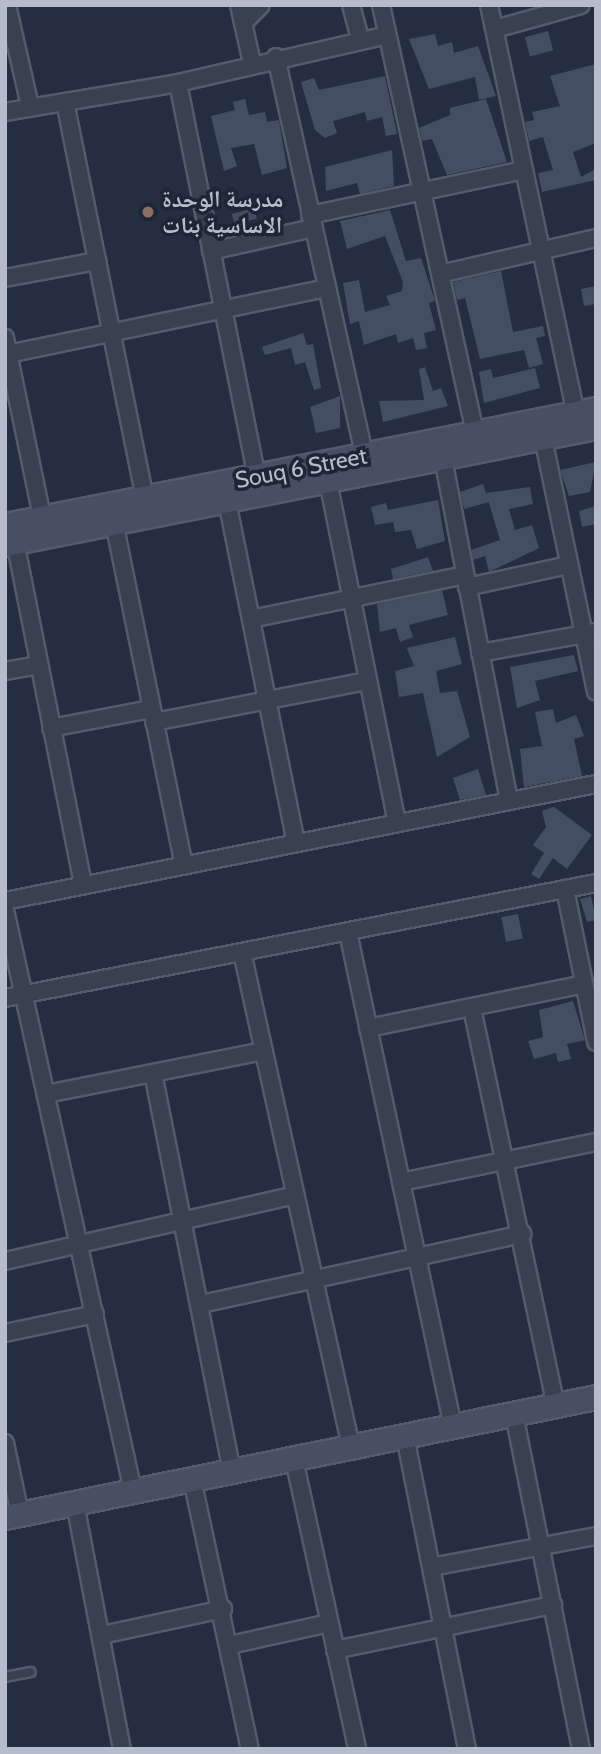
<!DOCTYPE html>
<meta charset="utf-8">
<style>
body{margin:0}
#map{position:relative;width:601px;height:1754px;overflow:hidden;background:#252e41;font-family:Cabin,"Noto Naskh Arabic",sans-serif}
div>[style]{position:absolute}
.building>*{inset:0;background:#444e63;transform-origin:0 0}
.roads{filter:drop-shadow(2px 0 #545c6b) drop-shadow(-2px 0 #545c6b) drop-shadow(0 2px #545c6b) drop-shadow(0 -2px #545c6b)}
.lane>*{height:8px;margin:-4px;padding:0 4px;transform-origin:4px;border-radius:4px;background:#394150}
.street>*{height:16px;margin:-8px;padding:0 8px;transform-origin:8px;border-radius:8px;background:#394150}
.secondary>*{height:23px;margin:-11.5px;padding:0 11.5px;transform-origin:11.5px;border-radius:11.5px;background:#474f63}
.dots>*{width:19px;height:19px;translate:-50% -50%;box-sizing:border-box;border:4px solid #1e2636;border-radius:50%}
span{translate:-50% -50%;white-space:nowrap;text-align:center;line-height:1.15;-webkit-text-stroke:7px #1e2636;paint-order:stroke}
.poi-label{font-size:23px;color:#b6bccb;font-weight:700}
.left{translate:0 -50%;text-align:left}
.street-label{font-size:23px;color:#b6bccb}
.frame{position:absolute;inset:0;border:7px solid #b6bccb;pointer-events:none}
</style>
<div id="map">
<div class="building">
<div style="left:548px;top:31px;width:20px;height:24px;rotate:75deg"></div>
<div style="clip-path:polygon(435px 34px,438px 46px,452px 42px,454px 53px,478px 46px,496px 96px,479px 100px,475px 77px,429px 89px,409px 39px)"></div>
<div style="clip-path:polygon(596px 64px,596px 143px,573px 152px,581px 177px,596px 169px,596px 180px,542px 192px,538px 173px,553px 170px,543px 137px,529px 141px,525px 122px,534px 120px,532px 112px,560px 106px,550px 76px)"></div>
<div style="clip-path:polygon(385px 76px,397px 134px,386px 136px,382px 117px,367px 121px,365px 112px,333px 121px,337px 133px,325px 138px,315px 130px,301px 82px,314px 78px,319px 90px)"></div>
<div style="clip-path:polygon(245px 99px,249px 115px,265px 112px,267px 122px,279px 120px,287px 168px,262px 175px,254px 144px,231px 148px,237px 166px,224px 171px,211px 116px,235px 110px,233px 102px)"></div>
<div style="clip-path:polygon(486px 99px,507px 162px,447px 175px,432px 139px,422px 141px,419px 128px,450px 115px,450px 108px)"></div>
<div style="clip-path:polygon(392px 150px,394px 186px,360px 194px,357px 183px,326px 191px,325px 167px)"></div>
<div style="left:254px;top:208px;width:11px;height:23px;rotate:75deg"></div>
<div style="clip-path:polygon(390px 210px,406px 261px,421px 258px,435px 301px,429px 303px,436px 330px,424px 333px,427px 348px,416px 350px,413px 338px,398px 343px,396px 334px,364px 345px,359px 321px,350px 324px,343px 283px,359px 280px,365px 312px,390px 305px,386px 296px,402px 291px,403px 282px,385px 236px,347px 249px,340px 221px)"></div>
<div style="clip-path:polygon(501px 271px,513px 332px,543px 326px,545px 336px,536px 338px,543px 364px,529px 368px,524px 350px,480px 359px,465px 298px,457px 300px,453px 282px)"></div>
<div style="clip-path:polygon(596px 286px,596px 304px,584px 306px,581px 289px)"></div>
<div style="clip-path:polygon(303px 333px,307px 345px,313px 344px,321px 388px,314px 390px,305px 362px,295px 365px,291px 348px,265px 355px,262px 347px)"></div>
<div style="clip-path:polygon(425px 367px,433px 391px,441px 388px,448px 406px,383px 422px,379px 401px,424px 400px,419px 369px)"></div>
<div style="clip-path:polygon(535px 368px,540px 388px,484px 403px,479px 372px,491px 369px,493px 378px)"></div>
<div style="clip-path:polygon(340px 396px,340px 428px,316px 433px,310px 407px)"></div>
<div style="clip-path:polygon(596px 462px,590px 492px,569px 496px,560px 470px)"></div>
<div style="clip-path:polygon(483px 484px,489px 502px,464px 509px,460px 492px)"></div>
<div style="clip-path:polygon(530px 487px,533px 504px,509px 509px,515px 530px,532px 525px,539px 548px,489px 572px,485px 556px,473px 560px,471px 550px,500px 540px,486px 493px)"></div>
<div style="clip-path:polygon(438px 500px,445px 541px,417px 549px,411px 530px,395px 532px,393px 522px,375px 525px,371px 507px,386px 503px,388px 510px)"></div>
<div style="clip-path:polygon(596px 506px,596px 524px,582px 527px,579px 511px)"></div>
<div style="clip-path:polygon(428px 557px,433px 571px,393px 579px,391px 569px)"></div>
<div style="clip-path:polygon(442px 590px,448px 615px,409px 625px,413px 637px,400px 642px,396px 628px,380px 632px,377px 604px)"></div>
<div style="clip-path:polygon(455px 637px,462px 664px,436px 671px,440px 693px,457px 691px,470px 737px,437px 757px,423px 693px,399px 697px,395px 671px,414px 666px,407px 648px)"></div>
<div style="clip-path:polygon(574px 655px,578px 671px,535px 681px,540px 700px,517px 708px,510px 667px)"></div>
<div style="clip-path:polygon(553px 709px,556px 723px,576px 715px,584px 736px,574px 739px,582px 776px,524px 787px,520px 749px,542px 746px,535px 712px)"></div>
<div style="clip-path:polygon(478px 769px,486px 795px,460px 800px,453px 778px)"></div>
<div style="clip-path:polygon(554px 807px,592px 835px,567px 869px,553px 858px,539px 879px,531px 874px,544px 853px,533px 845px,546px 827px,542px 811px)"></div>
<div style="clip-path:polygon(591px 896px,596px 920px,587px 922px,580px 899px)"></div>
<div style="left:518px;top:914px;width:25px;height:17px;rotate:79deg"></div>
<div style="clip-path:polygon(573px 1001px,585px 1040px,567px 1044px,571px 1059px,558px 1062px,556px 1053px,534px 1059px,528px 1041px,543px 1037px,539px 1010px)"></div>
</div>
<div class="roads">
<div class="lane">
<div style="left:5px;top:1677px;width:26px;rotate:-11deg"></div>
</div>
<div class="street">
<div style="left:7px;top:5px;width:104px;rotate:77.2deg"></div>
<div style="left:239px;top:5px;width:59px;rotate:77.4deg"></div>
<div style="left:351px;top:5px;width:35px;rotate:75deg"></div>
<div style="left:381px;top:5px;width:438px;rotate:77.6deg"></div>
<div style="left:489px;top:5px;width:417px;rotate:78deg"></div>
<div style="left:243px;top:23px;width:25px;rotate:-45deg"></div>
<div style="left:495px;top:29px;width:89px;rotate:-15.6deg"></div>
<div style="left:276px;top:57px;width:408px;rotate:77.5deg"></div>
<div style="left:178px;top:83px;width:402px;rotate:78.7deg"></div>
<div style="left:65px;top:102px;width:403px;rotate:78.6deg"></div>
<div style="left:5px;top:112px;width:175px;rotate:-9.5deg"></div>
<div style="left:178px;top:83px;width:214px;rotate:-12.9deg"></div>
<div style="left:310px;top:215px;width:219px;rotate:-11.9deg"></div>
<div style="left:211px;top:251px;width:105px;rotate:-12.7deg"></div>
<div style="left:440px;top:274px;width:160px;rotate:-13deg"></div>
<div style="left:5px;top:278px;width:94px;rotate:-10.5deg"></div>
<div style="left:5px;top:338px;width:183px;rotate:78.3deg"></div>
<div style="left:8px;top:354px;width:326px;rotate:-11.7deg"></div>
<div style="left:543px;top:438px;width:259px;rotate:78.2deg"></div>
<div style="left:443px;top:458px;width:349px;rotate:79.1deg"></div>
<div style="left:328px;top:481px;width:349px;rotate:78.6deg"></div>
<div style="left:227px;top:501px;width:349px;rotate:78.6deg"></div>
<div style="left:114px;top:522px;width:351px;rotate:78.5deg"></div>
<div style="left:15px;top:541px;width:351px;rotate:78.8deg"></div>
<div style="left:467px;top:587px;width:104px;rotate:-12.2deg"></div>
<div style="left:251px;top:619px;width:218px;rotate:-11.6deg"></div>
<div style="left:480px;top:653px;width:118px;rotate:-10.3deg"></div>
<div style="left:5px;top:671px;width:35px;rotate:-10deg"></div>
<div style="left:154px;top:722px;width:216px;rotate:-10.9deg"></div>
<div style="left:51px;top:728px;width:102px;rotate:-10.8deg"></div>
<div style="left:565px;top:889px;width:156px;rotate:78.5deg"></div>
<div style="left:5px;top:901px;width:602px;rotate:-11.2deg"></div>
<div style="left:5px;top:910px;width:595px;rotate:77.58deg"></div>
<div style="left:348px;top:932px;width:506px;rotate:78.02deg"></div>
<div style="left:242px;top:952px;width:507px;rotate:77.58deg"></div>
<div style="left:5px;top:998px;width:602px;rotate:-11.01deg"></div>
<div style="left:472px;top:1008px;width:407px;rotate:78.1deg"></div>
<div style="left:368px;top:1028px;width:220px;rotate:-11.5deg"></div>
<div style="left:153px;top:1073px;width:406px;rotate:78.8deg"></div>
<div style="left:46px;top:1094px;width:222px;rotate:-11.2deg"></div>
<div style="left:401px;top:1182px;width:199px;rotate:-11.6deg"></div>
<div style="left:5px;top:1261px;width:298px;rotate:-12.8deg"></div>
<div style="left:201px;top:1304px;width:329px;rotate:-12.3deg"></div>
<div style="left:5px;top:1333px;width:92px;rotate:-11.9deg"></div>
<div style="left:514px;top:1414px;width:342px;rotate:78.7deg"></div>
<div style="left:405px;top:1436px;width:319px;rotate:78.8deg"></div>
<div style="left:5px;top:1443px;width:73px;rotate:78.1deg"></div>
<div style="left:294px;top:1459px;width:297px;rotate:77.7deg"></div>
<div style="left:192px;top:1479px;width:276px;rotate:77.9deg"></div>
<div style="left:75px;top:1503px;width:250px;rotate:79.2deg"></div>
<div style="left:432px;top:1567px;width:167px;rotate:-10.7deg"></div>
<div style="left:102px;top:1635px;width:124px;rotate:-12.1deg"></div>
<div style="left:230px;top:1645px;width:101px;rotate:-12.5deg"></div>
<div style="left:335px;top:1650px;width:223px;rotate:-11.7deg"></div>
</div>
<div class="secondary">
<div style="left:5px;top:525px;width:602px;rotate:-11.1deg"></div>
<div style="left:5px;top:544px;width:602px;rotate:-11.2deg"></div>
<div style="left:5px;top:1517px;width:603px;rotate:-11.48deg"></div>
</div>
</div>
<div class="dots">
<div style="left:148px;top:212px;background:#8d6e63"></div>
</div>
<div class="poi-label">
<span class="left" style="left:162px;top:212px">مدرسة الوحدة<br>الاساسية بنات</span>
</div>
<div class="street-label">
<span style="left:301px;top:468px;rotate:-11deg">Souq 6 Street</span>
</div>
<div class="frame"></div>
</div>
